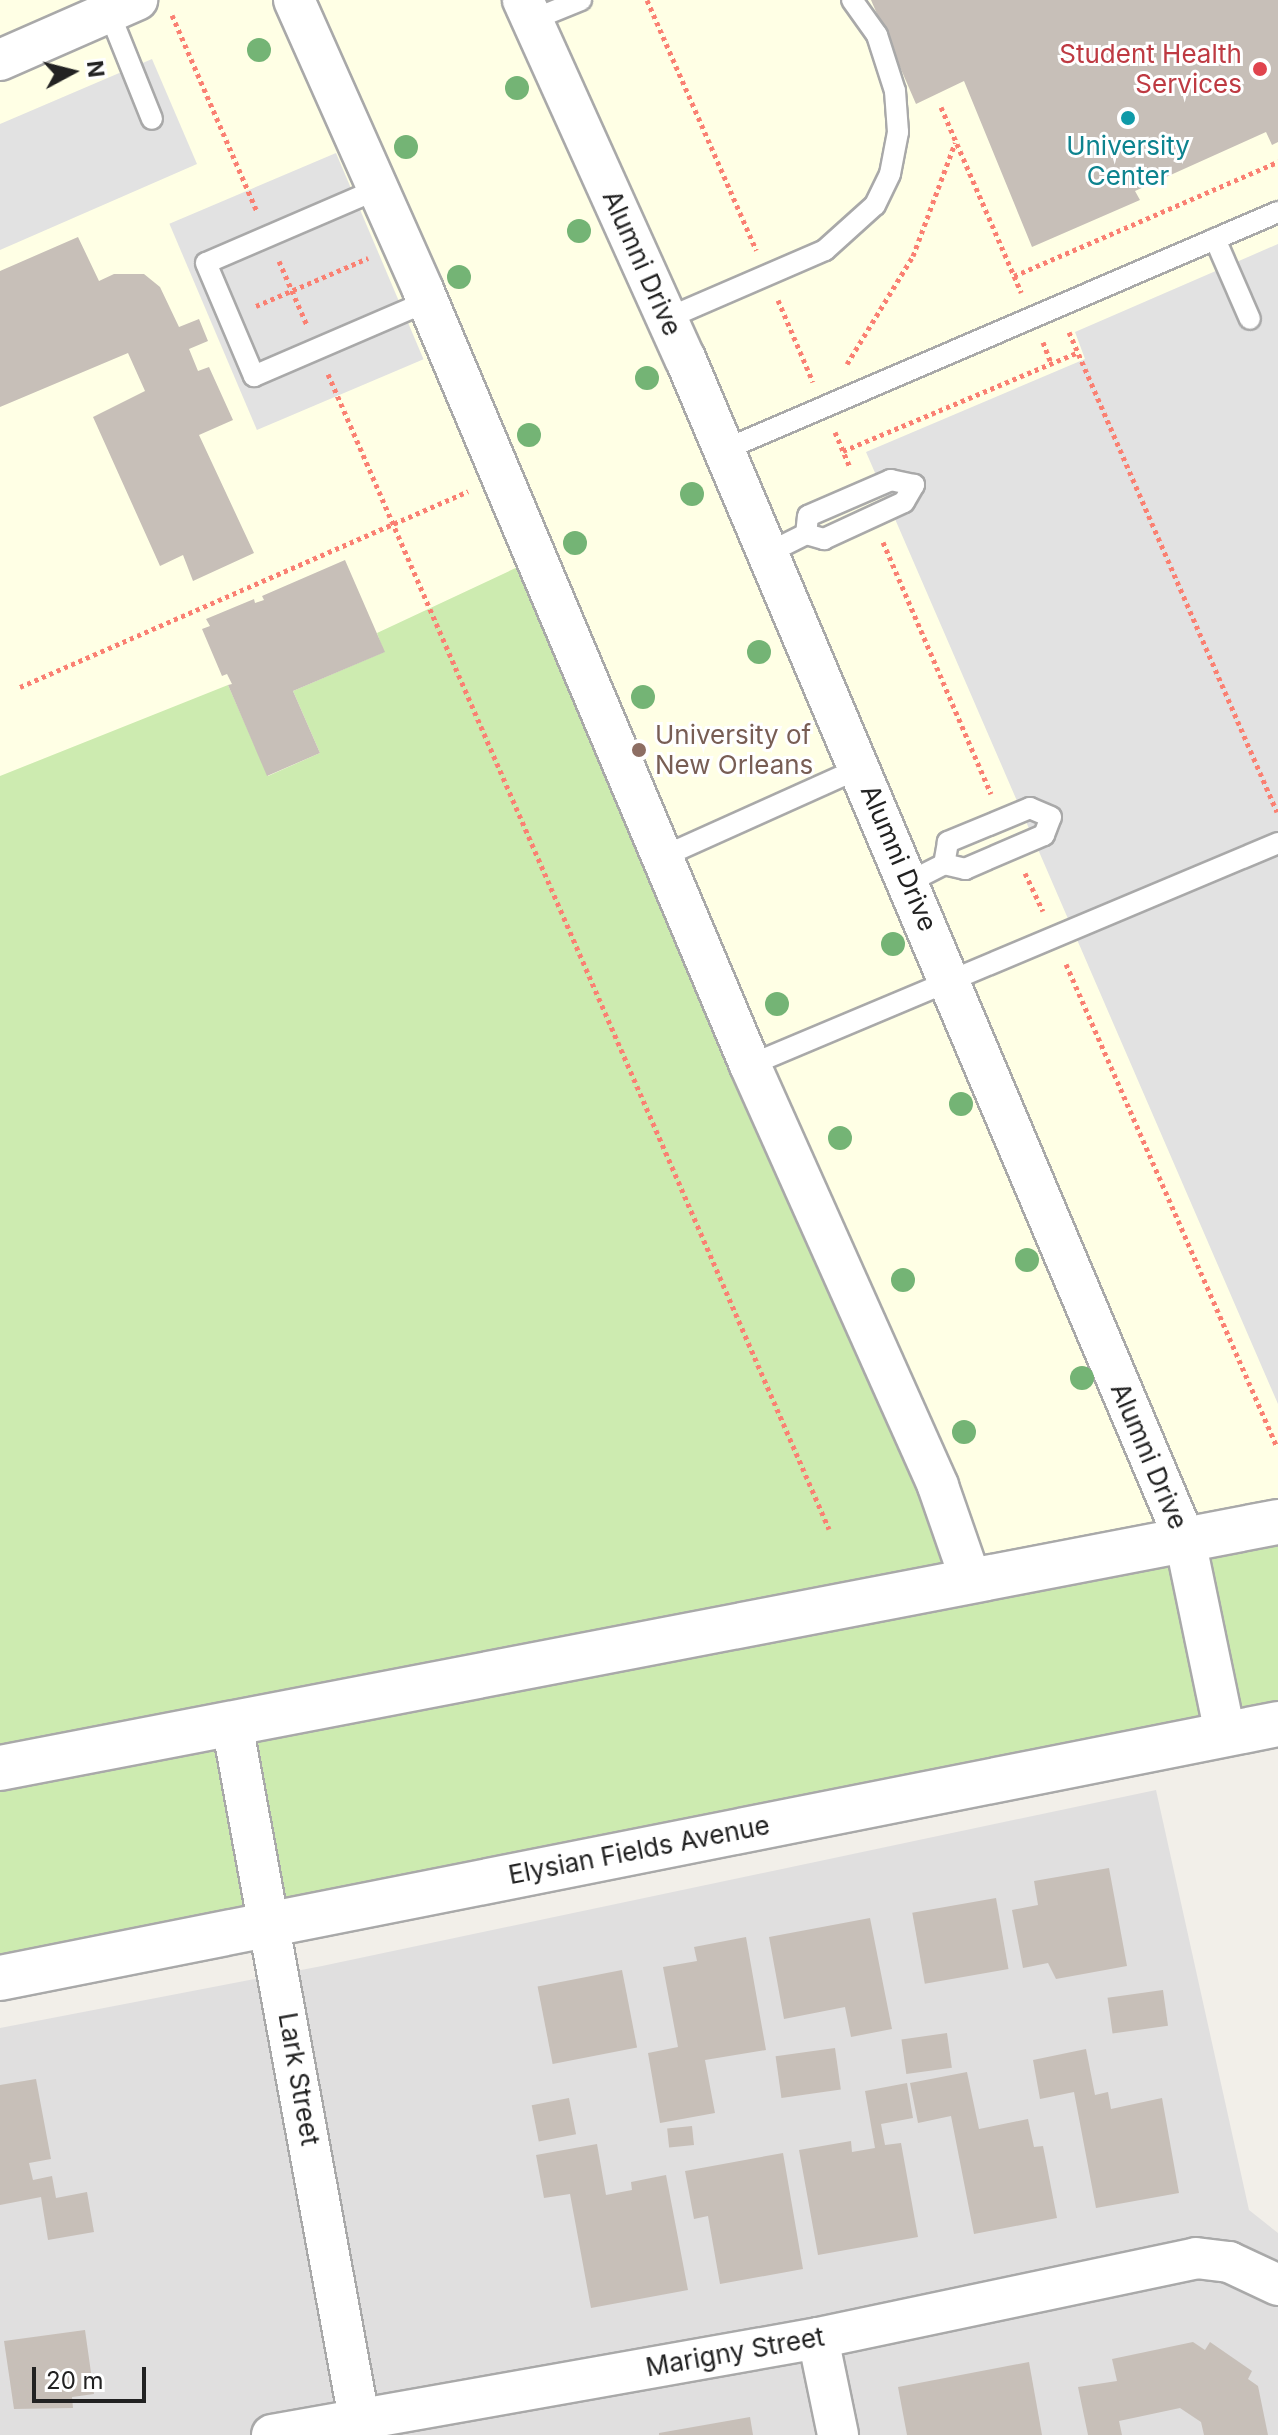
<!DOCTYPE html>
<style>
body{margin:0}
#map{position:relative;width:1278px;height:2435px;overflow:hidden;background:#f2efe9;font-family:Inter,sans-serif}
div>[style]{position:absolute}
.residential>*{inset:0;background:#e0dfdf}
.education>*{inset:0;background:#ffffe5;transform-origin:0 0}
.grass>*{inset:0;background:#cdebb0}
.parking>*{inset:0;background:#e2e2e2;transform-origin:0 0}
.building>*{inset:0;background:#c7bfb8;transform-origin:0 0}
.path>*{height:5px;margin-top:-2.5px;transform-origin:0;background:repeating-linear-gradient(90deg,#fa8072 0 4px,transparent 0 8px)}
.roads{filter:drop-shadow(2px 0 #a9a9a9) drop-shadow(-2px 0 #a9a9a9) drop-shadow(0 2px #a9a9a9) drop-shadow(0 -2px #a9a9a9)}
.service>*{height:20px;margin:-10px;padding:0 10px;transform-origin:10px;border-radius:10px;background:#fff}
.minor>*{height:40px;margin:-20px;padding:0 20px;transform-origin:20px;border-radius:20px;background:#fff}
.tertiary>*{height:44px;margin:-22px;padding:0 22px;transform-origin:22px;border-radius:22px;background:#fff}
.trees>*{width:24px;height:24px;margin:-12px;border-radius:50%;background:#74b475}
.dots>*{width:22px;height:22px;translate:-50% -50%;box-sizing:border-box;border:4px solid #fff;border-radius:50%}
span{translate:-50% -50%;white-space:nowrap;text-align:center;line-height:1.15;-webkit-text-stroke:6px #fff;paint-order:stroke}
.health-label{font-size:26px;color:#be3a42}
.right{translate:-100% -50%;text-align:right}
.culture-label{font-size:26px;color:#0d838f}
.street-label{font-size:26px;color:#222}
.education-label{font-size:26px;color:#785e54}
.left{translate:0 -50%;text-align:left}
.north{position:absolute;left:32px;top:32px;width:80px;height:80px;-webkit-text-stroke:6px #fff;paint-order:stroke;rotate:83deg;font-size:22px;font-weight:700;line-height:32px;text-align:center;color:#222}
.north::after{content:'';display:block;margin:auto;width:28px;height:36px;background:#222;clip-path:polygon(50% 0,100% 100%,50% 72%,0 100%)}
.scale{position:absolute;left:32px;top:2367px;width:114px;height:36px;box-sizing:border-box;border:4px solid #222;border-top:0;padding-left:10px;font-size:24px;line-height:28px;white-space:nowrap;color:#222;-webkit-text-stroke:6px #fff;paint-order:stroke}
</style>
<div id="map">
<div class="residential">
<div style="clip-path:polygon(1156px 1790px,1249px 2210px,1278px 2233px,1278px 2435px,0 2435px,0 2028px,322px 1966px)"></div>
</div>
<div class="education">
<div style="left:0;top:0;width:1278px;height:1727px"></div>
</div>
<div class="grass">
<div style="clip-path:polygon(537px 558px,971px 1581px,1278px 1522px,1278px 1724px,0 1978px,0 776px,228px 685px,268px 776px,320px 753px,293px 691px,384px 652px,377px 633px)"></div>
</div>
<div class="parking">
<div style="clip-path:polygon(152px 59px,197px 164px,0 250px,0 124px)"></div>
<div style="left:336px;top:153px;width:224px;height:181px;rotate:67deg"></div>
<div style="clip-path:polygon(1278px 244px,1278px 1404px,866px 452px,1085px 359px,1075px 332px)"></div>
</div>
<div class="building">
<div style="clip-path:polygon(871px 0,1278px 0,1278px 142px,1272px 145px,1266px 132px,1135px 191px,1140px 200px,1032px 247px,964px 81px,916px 104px)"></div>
<div style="clip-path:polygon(78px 237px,99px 281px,114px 274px,144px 274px,160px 287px,179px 327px,199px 319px,208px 341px,189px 349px,198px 371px,209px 367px,233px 420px,199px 435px,254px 553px,193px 581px,183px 555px,160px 566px,93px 417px,145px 391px,128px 353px,0 407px,0 271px)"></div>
<div style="clip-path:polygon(345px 560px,385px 652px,293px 691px,320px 753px,267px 776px,228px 685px,232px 684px,227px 674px,222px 676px,202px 629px,210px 626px,206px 619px,254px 599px,255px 603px,264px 600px,262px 596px)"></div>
<div style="clip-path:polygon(1109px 1868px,1127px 1966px,1056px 1979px,1048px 1963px,1023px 1968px,1012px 1910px,1038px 1905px,1034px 1881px)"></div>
<div style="left:996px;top:1898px;width:72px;height:85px;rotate:80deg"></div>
<div style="clip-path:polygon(870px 1918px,892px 2029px,851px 2037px,845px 2007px,784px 2019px,769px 1937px)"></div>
<div style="clip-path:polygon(746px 1937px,766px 2050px,705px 2060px,715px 2113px,660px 2123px,648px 2053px,678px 2047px,663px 1967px,697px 1961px,694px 1947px)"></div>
<div style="left:622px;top:1970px;width:79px;height:86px;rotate:79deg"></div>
<div style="left:1163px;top:1990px;width:36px;height:56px;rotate:82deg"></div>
<div style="left:947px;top:2033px;width:35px;height:46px;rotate:82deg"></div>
<div style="left:835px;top:2048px;width:42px;height:60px;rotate:82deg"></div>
<div style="clip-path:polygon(1086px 2049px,1095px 2095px,1108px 2092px,1111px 2109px,1162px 2098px,1179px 2193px,1096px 2208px,1074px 2092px,1040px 2099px,1033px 2060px)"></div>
<div style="clip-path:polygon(967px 2072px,979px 2129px,1028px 2119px,1034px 2147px,1043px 2146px,1057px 2218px,974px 2234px,951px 2116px,918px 2123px,910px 2083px)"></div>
<div style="clip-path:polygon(36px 2079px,51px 2159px,29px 2163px,33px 2180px,52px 2176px,56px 2198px,87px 2192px,94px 2232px,48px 2240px,41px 2197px,0 2205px,0 2085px)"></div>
<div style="clip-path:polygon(907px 2083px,913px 2118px,881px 2124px,885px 2145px,901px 2143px,918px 2237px,818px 2255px,799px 2150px,851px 2141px,852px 2152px,875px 2148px,865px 2091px)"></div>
<div style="left:569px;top:2098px;width:37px;height:38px;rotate:79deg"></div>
<div style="left:692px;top:2126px;width:19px;height:25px;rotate:84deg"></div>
<div style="clip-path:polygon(597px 2144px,606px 2195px,632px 2190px,631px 2182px,666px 2175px,688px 2290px,591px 2308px,570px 2194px,544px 2198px,536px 2155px)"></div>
<div style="clip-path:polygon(783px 2153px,803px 2269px,720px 2284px,708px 2216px,694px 2219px,685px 2171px)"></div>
<div style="clip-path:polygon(85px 2330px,94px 2394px,72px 2397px,73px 2408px,14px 2409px,4px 2341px)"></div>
<div style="clip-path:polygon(1193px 2342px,1205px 2350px,1210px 2342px,1252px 2371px,1248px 2379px,1258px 2386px,1268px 2435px,1204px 2435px,1201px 2422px,1180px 2408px,1119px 2421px,1122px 2435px,1088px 2435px,1078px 2387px,1117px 2381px,1112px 2359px)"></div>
<div style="clip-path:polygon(1029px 2362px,1042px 2435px,907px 2435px,898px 2387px)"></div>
<div style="clip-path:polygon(750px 2417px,753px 2435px,659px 2435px,659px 2433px)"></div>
</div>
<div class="path">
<div style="left:647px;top:0;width:273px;rotate:66.4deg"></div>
<div style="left:172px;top:15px;width:214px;rotate:66.6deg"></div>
<div style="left:941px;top:107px;width:202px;rotate:66.6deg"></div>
<div style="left:279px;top:261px;width:70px;rotate:66.4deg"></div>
<div style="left:1014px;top:276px;width:288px;rotate:-23.4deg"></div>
<div style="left:778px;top:300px;width:89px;rotate:66.9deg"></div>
<div style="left:256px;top:306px;width:122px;rotate:-23.2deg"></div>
<div style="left:1069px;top:332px;width:523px;rotate:66.57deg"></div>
<div style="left:1043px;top:342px;width:22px;rotate:69deg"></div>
<div style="left:847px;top:364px;width:127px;rotate:-58.6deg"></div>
<div style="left:913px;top:256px;width:121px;rotate:-69.6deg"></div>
<div style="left:328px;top:374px;width:1259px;rotate:66.55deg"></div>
<div style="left:835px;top:432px;width:38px;rotate:67deg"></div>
<div style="left:843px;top:451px;width:255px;rotate:-22.8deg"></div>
<div style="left:883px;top:542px;width:274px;rotate:66.8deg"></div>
<div style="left:20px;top:687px;width:489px;rotate:-23.6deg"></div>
<div style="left:1025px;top:873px;width:42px;rotate:64.7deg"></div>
<div style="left:1066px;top:964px;width:527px;rotate:66.4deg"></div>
</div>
<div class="roads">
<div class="service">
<div style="left:109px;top:12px;width:115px;rotate:68.1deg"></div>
<div style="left:532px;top:20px;width:53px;rotate:-22.2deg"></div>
<div style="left:378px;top:189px;width:187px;rotate:156.7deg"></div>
<div style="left:206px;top:263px;width:123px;rotate:67deg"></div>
<div style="left:254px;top:376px;width:189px;rotate:-23.3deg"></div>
<div style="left:1215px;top:239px;width:87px;rotate:66.4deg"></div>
<div style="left:668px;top:318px;width:171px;rotate:-23.4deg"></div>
<div style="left:825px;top:250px;width:67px;rotate:-42deg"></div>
<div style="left:875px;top:205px;width:34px;rotate:-64deg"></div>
<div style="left:890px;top:174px;width:43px;rotate:-79.2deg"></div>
<div style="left:898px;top:132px;width:41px;rotate:-94.2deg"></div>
<div style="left:895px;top:91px;width:59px;rotate:-107.8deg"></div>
<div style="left:877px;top:35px;width:43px;rotate:-125.5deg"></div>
<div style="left:724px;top:450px;width:603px;rotate:-23.25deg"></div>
<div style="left:768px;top:553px;width:42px;rotate:-26.6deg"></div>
<div style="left:806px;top:534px;width:19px;rotate:16deg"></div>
<div style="left:824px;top:539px;width:88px;rotate:-24.8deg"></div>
<div style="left:904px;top:502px;width:20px;rotate:-60deg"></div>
<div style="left:914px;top:485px;width:24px;rotate:-168deg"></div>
<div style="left:891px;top:480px;width:90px;rotate:156.6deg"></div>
<div style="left:808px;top:516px;width:18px;rotate:96deg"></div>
<div style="left:662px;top:857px;width:217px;rotate:-24.2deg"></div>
<div style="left:909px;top:882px;width:39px;rotate:-27deg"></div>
<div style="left:944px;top:864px;width:22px;rotate:13deg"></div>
<div style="left:965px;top:869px;width:86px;rotate:-23.3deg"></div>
<div style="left:1044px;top:835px;width:19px;rotate:-69deg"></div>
<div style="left:1051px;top:817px;width:23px;rotate:-157deg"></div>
<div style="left:1030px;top:808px;width:89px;rotate:157.5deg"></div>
<div style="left:948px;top:842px;width:22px;rotate:100deg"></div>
<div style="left:750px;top:1065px;width:573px;rotate:-22.8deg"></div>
</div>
<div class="minor">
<div style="left:294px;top:0;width:317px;rotate:66deg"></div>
<div style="left:423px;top:290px;width:841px;rotate:67.12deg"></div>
<div style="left:750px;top:1065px;width:461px;rotate:65.9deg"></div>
<div style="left:938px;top:1486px;width:101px;rotate:70.8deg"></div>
<div style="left:523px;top:0;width:393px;rotate:65.7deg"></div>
<div style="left:685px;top:358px;width:1283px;rotate:67.07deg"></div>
<div style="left:1185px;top:1540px;width:197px;rotate:78.3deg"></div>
<div style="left:0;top:60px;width:150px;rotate:-23.7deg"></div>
<div style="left:232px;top:1724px;width:723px;rotate:79.64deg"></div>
<div style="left:818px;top:2338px;width:99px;rotate:78.3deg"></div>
<div style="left:272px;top:2435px;width:555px;rotate:-10.07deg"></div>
<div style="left:818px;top:2338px;width:386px;rotate:-11.9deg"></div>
<div style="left:1196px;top:2258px;width:33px;rotate:7deg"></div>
<div style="left:1229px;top:2262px;width:54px;rotate:25.1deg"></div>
</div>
<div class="tertiary">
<div style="left:0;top:1768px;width:1301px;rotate:-10.9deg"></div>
<div style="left:0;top:1978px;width:1303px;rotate:-11.24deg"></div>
</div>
</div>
<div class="trees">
<div style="left:259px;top:50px"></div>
<div style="left:517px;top:88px"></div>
<div style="left:406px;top:147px"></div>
<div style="left:579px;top:231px"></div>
<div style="left:459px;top:277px"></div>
<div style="left:647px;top:378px"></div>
<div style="left:529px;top:435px"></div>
<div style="left:692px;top:494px"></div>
<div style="left:575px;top:543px"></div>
<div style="left:759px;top:652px"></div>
<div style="left:643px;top:697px"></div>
<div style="left:893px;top:944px"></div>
<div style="left:777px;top:1004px"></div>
<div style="left:961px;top:1104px"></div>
<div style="left:840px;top:1138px"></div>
<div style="left:1027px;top:1260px"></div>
<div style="left:903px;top:1280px"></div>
<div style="left:1082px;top:1378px"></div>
<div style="left:964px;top:1432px"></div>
</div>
<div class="dots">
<div style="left:1260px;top:69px;background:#e0444e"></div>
<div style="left:1128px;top:118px;background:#0f9aa8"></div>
<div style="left:639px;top:750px;background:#8d6e63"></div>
</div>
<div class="health-label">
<span class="right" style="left:1242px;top:69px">Student Health<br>Services</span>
</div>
<div class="culture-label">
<span style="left:1128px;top:161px">University<br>Center</span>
</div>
<div class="street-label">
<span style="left:642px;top:263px;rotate:66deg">Alumni Drive</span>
<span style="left:899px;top:858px;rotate:67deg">Alumni Drive</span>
<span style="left:1149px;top:1456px;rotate:67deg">Alumni Drive</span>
<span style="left:639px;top:1850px;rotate:-11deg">Elysian Fields Avenue</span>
<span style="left:299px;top:2079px;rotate:80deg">Lark Street</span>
<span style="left:735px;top:2352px;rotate:-10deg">Marigny Street</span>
</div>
<div class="education-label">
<span class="left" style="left:655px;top:750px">University of<br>New Orleans</span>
</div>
<div class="north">N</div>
<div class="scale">20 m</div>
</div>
